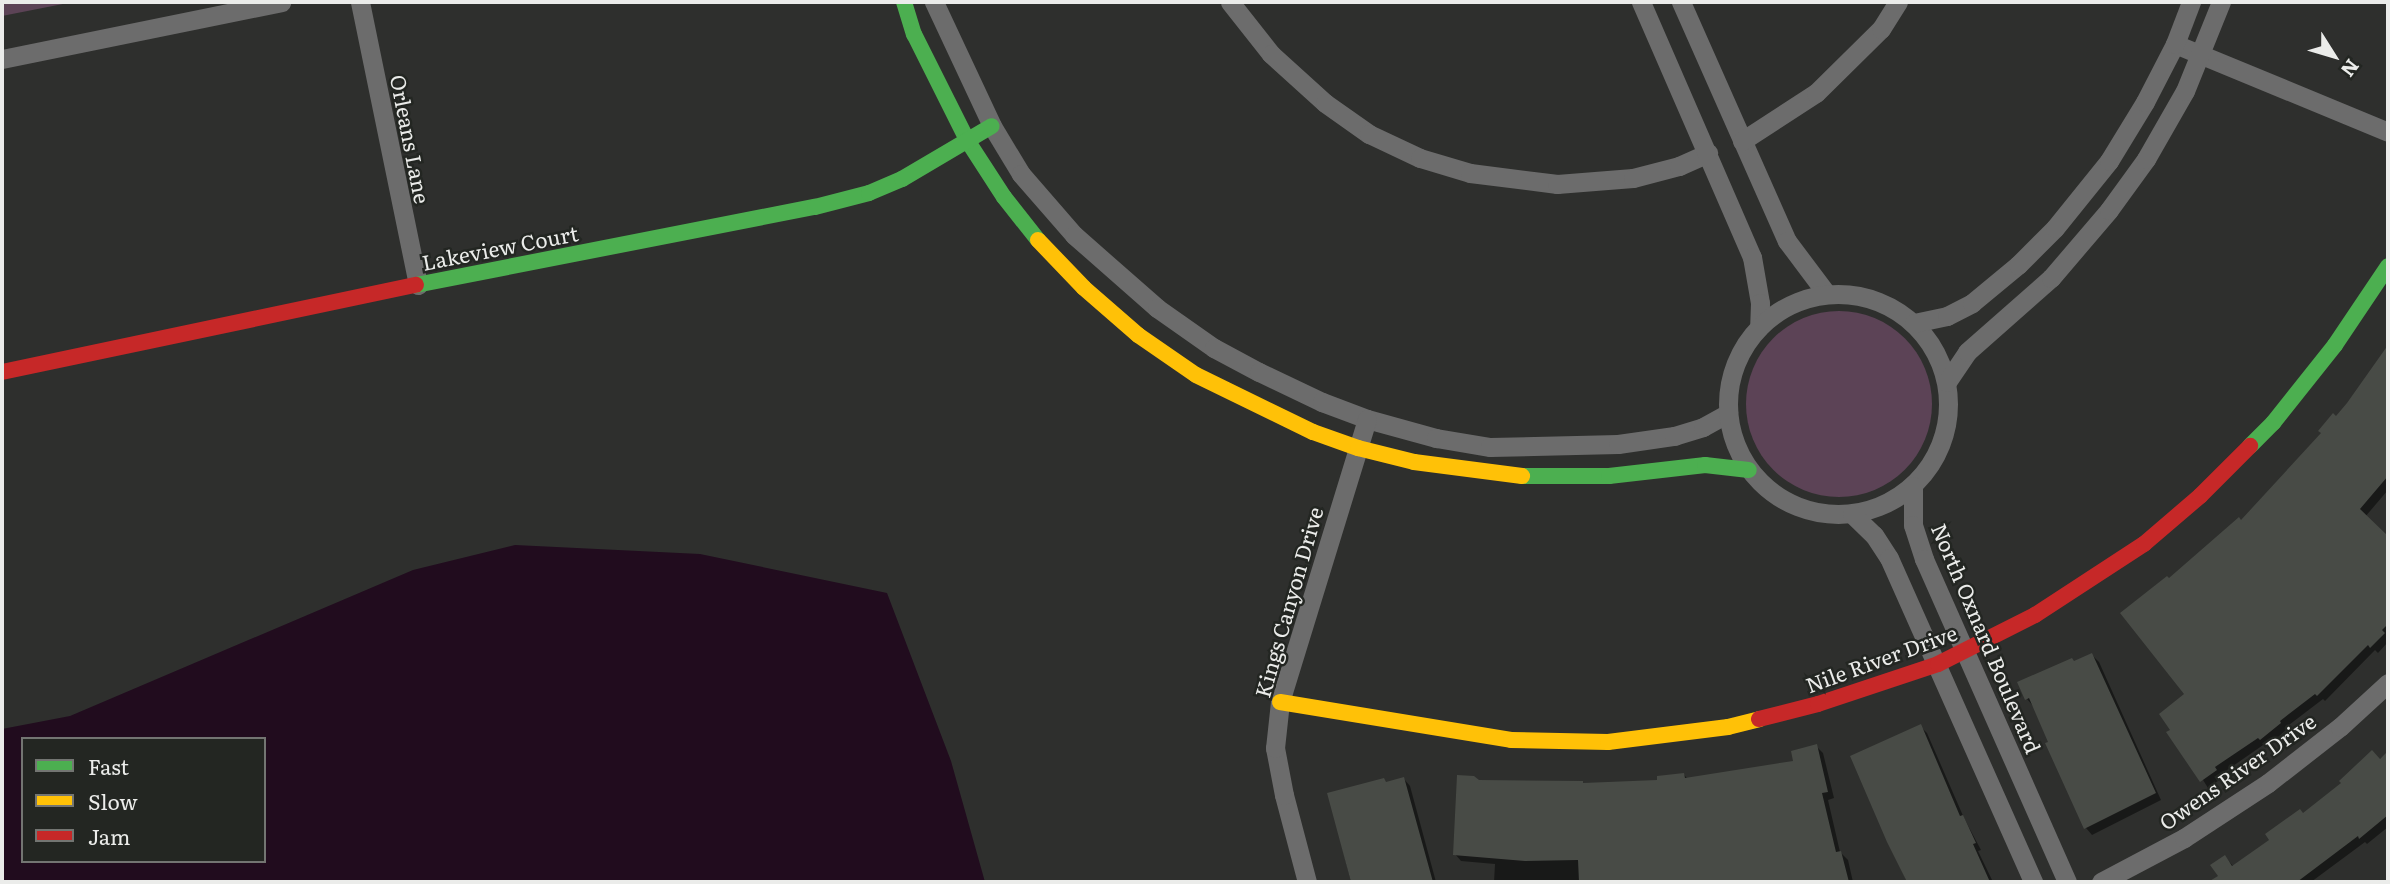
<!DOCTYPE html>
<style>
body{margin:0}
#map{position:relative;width:2390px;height:884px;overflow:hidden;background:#2e2f2d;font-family:Literata,serif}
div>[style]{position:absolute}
.green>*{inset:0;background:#5c4356}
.round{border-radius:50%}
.water>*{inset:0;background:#210c1e}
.shadow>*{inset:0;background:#0007}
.building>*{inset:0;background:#484b46}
.street>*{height:19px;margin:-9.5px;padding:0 9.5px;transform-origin:9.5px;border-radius:9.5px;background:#6c6c6c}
.street>.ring{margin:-9.5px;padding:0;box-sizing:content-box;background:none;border:19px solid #6c6c6c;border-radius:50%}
.fast>*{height:16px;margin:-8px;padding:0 8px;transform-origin:8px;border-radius:8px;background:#4caf50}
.slow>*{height:16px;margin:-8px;padding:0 8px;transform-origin:8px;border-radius:8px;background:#ffc107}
.jam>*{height:16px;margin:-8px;padding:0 8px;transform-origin:8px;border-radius:8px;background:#c62828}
span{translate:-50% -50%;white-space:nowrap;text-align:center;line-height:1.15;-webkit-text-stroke:5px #232622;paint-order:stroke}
.street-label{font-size:21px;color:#ebecea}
.frame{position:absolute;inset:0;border:4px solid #ebecea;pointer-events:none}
.legend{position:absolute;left:21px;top:737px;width:245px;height:126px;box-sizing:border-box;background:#232622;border:2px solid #737572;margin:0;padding:9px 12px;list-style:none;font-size:21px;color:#ebecea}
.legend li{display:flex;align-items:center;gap:14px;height:35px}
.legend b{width:35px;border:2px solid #737572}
.north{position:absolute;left:2299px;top:21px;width:70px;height:70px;-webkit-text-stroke:5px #232622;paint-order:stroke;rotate:127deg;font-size:19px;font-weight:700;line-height:28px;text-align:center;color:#ebecea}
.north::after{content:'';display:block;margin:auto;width:24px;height:32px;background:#ebecea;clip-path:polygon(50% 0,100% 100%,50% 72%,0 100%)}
</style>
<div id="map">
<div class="green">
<div style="clip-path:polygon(2px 2px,73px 2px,2px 16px)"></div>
<div class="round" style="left:1746px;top:311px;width:186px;height:186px"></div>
</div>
<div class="water">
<div style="clip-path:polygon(evenodd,515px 545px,700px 554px,887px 593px,951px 761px,985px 882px,2px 882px,2px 729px,70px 716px,413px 570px,515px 545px,23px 739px,264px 739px,264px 861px,23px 861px,23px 739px)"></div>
</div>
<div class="shadow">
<div style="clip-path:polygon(2388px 347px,2388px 490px,2365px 517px,2388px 538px,2388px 642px,2378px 653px,2375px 650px,2325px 701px,2323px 699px,2285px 728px,2286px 730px,2268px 746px,2266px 743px,2220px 775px,2222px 778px,2208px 788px,2172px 730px,2187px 694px,2169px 580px,2241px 522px,2349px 404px)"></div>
<div style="clip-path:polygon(2092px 655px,2099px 662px,2161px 800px,2092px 835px,2086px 828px,2050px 743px,2033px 706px,2027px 699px,2075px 663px)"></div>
<div style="clip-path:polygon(1920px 726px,1927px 733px,1964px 818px,1981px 850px,1978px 851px,1993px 882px,1907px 882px,1852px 757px)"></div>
<div style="clip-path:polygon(1816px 746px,1823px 753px,1834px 798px,1828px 800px,1840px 852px,1848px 860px,1853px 882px,1494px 882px,1495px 864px,1461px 861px,1455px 854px,1479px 781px,1585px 785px,1659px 781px,1683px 774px,1688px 779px,1795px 762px)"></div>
<div style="clip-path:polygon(2388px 753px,2388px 827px,2367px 844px,2365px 842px,2311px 882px,2224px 882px,2213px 865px,2225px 857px,2234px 867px)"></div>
<div style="clip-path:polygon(1404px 779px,1410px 786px,1436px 882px,1351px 882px,1329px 794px)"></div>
</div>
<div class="building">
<div style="clip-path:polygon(2388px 345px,2388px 476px,2360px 509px,2388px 536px,2388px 624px,2382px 630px,2385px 633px,2370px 648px,2368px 645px,2317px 696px,2315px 694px,2280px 721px,2281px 723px,2260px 740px,2258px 738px,2215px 767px,2217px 770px,2200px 782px,2166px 732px,2170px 730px,2159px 714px,2184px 694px,2120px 613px,2167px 576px,2169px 578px,2239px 517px,2241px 520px,2321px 433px,2318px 431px,2333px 413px,2336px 416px,2347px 403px)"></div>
<div style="clip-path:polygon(2092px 653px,2156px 793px,2084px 829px,2045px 743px,2048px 742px,2029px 698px,2025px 700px,2017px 682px,2072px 658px,2074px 661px)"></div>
<div style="clip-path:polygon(1921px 724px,1960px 816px,1963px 815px,1976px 843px,1973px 844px,1990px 882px,1907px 882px,1887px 842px,1850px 756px)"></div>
<div style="clip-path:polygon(1817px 744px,1828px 792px,1822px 793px,1836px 852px,1841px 851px,1849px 882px,1579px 882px,1578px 860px,1525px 861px,1453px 855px,1457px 775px,1474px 776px,1479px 780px,1583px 781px,1583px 783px,1657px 780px,1657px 776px,1684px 773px,1685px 778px,1793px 761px,1791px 751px)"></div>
<div style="clip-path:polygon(2372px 750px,2380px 759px,2388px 751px,2388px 815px,2359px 839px,2358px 836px,2297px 882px,2208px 882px,2218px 876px,2210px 865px,2225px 855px,2232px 866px,2269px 840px,2265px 834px,2300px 809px,2303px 813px,2341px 783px,2339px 781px)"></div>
<div style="clip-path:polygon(1404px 777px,1433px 882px,1351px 882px,1327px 793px,1384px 778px,1386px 782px)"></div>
</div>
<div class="street">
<div style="left:360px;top:2px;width:289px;rotate:78.4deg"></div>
<div style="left:934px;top:2px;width:137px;rotate:64.9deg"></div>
<div style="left:992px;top:126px;width:56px;rotate:58.9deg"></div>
<div style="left:1021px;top:174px;width:81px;rotate:49deg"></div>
<div style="left:1074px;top:235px;width:111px;rotate:41.3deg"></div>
<div style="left:1157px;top:308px;width:70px;rotate:35.1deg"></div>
<div style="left:1214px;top:348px;width:51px;rotate:28.1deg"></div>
<div style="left:1259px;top:372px;width:70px;rotate:25.5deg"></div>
<div style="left:1322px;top:402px;width:48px;rotate:20.7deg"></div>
<div style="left:1367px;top:419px;width:72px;rotate:15.4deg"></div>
<div style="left:1436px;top:438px;width:55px;rotate:9.5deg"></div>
<div style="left:1490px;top:447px;width:128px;rotate:-1.3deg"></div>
<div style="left:1618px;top:444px;width:57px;rotate:-8.1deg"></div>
<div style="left:1674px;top:436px;width:30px;rotate:-17deg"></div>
<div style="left:1703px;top:427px;width:29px;rotate:-29deg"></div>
<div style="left:1230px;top:2px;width:66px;rotate:51.7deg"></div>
<div style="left:1271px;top:54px;width:73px;rotate:42.2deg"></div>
<div style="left:1325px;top:103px;width:54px;rotate:35.2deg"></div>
<div style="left:1369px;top:134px;width:56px;rotate:25.2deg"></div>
<div style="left:1420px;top:158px;width:52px;rotate:16.7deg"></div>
<div style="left:1470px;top:173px;width:88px;rotate:7.2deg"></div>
<div style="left:1557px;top:184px;width:76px;rotate:-4.5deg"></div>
<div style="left:1633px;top:178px;width:48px;rotate:-14.6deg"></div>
<div style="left:1679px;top:166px;width:32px;rotate:-24deg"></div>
<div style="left:1641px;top:2px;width:278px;rotate:66.5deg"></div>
<div style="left:1752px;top:257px;width:47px;rotate:80.1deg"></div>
<div style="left:1760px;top:303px;width:24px;rotate:92deg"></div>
<div style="left:1681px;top:2px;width:261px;rotate:66.1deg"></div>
<div style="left:1787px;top:241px;width:65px;rotate:53.1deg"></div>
<div style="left:2175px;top:44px;width:230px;rotate:22.4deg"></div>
<div style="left:2px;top:59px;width:285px;rotate:-11.5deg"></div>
<div style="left:1742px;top:141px;width:88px;rotate:-33deg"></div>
<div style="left:1816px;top:93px;width:91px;rotate:-44.6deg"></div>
<div style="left:1881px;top:29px;width:32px;rotate:-58deg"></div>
<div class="ring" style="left:1728px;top:294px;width:201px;height:201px"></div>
<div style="left:1914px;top:323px;width:34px;rotate:-12deg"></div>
<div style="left:1947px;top:316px;width:28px;rotate:-27deg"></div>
<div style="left:1972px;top:303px;width:60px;rotate:-39.6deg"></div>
<div style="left:2018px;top:265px;width:52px;rotate:-45deg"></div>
<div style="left:2055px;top:228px;width:86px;rotate:-51.1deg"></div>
<div style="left:2109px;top:161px;width:69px;rotate:-58.6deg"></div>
<div style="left:2145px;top:102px;width:65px;rotate:-62.7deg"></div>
<div style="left:2175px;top:44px;width:45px;rotate:-69.1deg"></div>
<div style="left:1947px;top:382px;width:36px;rotate:-56deg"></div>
<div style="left:1967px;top:352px;width:112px;rotate:-41.4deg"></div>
<div style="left:2051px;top:278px;width:89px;rotate:-49.5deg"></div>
<div style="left:2109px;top:210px;width:63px;rotate:-54deg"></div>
<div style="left:2146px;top:159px;width:78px;rotate:-60.2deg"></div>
<div style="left:2185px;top:91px;width:96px;rotate:-68deg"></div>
<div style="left:1913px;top:486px;width:39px;rotate:90deg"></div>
<div style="left:1913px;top:525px;width:36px;rotate:72deg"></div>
<div style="left:1924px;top:559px;width:353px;rotate:66.1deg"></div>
<div style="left:1852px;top:514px;width:30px;rotate:44deg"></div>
<div style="left:1874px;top:535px;width:27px;rotate:57deg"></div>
<div style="left:1889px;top:558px;width:355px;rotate:66deg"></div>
<div style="left:1307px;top:882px;width:90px;rotate:-104.8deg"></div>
<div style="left:1284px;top:795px;width:48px;rotate:-100.8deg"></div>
<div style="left:1275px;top:748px;width:46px;rotate:-83.8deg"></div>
<div style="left:1280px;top:702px;width:296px;rotate:-72.9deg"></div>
<div style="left:2101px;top:882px;width:94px;rotate:-27.9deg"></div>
<div style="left:2184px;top:838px;width:100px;rotate:-33.2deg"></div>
<div style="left:2268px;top:783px;width:91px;rotate:-37.9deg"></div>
<div style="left:2340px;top:727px;width:65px;rotate:-42.5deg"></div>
</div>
<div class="fast">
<div style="left:904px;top:2px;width:34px;rotate:73deg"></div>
<div style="left:914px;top:34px;width:119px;rotate:63.4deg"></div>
<div style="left:967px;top:140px;width:68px;rotate:57deg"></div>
<div style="left:1004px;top:197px;width:55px;rotate:51.7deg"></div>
<div style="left:416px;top:285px;width:407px;rotate:-11.1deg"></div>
<div style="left:815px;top:207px;width:56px;rotate:-14.5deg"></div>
<div style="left:869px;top:193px;width:36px;rotate:-23deg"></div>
<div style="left:902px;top:179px;width:104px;rotate:-30.5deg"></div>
<div style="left:2250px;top:446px;width:33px;rotate:-45deg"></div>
<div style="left:2273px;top:423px;width:100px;rotate:-51.5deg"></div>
<div style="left:2335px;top:345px;width:95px;rotate:-56.1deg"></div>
<div style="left:1522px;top:476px;width:87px"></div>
<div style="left:1609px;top:476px;width:97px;rotate:-6.5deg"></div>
<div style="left:1705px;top:465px;width:44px;rotate:6.5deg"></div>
</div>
<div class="slow">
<div style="left:1038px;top:240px;width:66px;rotate:46.2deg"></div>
<div style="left:1084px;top:288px;width:72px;rotate:41deg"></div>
<div style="left:1138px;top:335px;width:70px;rotate:34.6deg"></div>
<div style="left:1196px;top:375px;width:130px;rotate:26deg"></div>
<div style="left:1313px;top:432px;width:48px;rotate:19.6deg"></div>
<div style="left:1358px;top:448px;width:58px;rotate:14deg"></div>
<div style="left:1414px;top:462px;width:109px;rotate:7.4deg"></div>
<div style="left:1280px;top:702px;width:234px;rotate:9.3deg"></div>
<div style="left:1511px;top:740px;width:97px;rotate:1.2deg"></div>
<div style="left:1608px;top:742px;width:121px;rotate:-7.1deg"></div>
<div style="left:1728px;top:727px;width:32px;rotate:-14deg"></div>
</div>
<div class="jam">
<div style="left:2px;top:372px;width:423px;rotate:-11.9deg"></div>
<div style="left:1759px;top:719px;width:61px;rotate:-14.3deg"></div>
<div style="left:1818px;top:704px;width:126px;rotate:-18.4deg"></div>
<div style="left:1938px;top:664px;width:109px;rotate:-26.8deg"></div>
<div style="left:2035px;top:615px;width:130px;rotate:-33.1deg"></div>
<div style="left:2144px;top:544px;width:74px;rotate:-40.6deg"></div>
<div style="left:2200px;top:496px;width:71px;rotate:-45deg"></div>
</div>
<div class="street-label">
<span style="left:411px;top:139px;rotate:79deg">Orleans Lane</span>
<span style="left:500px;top:247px;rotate:-11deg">Lakeview Court</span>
<span style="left:1288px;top:602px;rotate:-74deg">Kings Canyon Drive</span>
<span style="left:1987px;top:638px;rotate:67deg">North Oxnard Boulevard</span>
<span style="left:1881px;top:658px;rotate:-20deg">Nile River Drive</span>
<span style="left:2237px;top:771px;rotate:-35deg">Owens River Drive</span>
</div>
<div class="frame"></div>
<ul class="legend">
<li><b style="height:9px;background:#4caf50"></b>Fast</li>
<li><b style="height:9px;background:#ffc107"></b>Slow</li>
<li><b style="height:9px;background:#c62828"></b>Jam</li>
</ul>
<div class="north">N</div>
</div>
